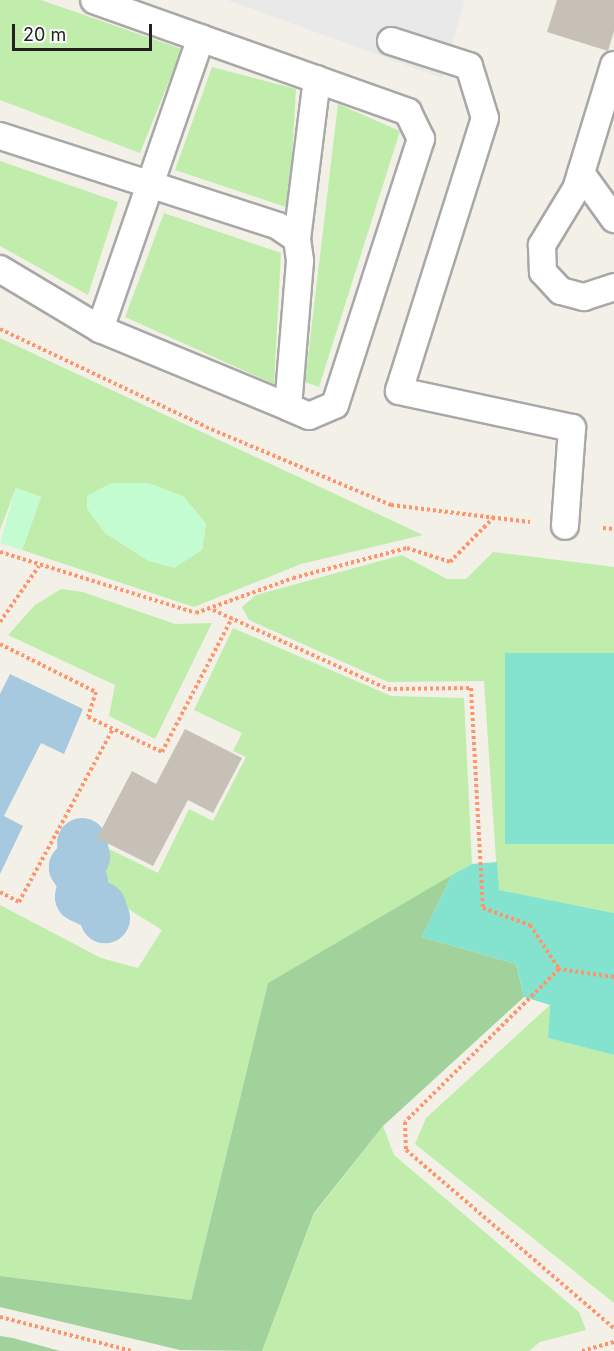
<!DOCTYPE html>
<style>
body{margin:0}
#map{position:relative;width:614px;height:1351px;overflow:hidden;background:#f2f0e7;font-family:Inter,sans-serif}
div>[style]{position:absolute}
.grass>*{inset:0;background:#c0edac}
.forest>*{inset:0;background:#a1d29b}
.park>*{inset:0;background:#c4fcd2}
.pitch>*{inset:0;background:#83e3cf;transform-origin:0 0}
.parking>*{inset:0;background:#e9e9e9}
.water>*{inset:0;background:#a7c9e0}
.canal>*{height:50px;margin:-25px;padding:0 25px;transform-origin:25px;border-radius:25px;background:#a7c9e0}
.building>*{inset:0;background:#c7c0b6}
.path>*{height:4px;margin-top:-2px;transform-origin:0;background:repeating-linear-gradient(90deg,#ff946b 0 3px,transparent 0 6px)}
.roads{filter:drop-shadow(2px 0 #a8a8a8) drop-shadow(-2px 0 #a8a8a8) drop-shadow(0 2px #a8a8a8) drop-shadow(0 -2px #a8a8a8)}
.lane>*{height:26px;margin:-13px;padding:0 13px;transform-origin:13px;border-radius:13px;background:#fff}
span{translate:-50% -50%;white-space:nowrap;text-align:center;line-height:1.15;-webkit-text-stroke:6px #fff;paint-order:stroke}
.scale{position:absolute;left:12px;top:24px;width:140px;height:27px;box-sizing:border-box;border:3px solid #212121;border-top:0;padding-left:8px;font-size:18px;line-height:21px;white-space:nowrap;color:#212121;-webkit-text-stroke:4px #fff;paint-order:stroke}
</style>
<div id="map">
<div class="grass">
<div style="clip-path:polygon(0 0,41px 0,182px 49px,140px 153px,0 100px)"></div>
<div style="clip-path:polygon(212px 67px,296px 89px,289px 208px,175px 170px)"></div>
<div style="clip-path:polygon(338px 104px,400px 131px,319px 387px,305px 382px)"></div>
<div style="clip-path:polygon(0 161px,118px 202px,88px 295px,0 246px)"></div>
<div style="clip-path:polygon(164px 213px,281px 253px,274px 384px,125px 317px)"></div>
<div style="clip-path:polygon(evenodd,0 338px,423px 535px,301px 564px,194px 607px,22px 550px,41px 497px,16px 488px,0 530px,0 338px,183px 496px,206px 524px,202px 550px,149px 561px,105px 533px,87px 508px,183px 496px)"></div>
<div style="clip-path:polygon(493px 552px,614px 567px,614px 913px,498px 890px,484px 681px,388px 682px,249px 620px,242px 607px,256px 595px,402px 555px,447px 579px,466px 579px)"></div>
<div style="clip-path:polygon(61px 589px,83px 592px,175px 624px,212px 623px,155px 739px,109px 716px,115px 685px,8px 635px,35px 605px)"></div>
<div style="clip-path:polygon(233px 628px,391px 696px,464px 698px,472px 864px,268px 983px,191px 1300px,0 1276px,0 905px,101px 958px,138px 968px,162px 930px,96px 889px,105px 847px,158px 873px,189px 809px,213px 821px,246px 757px,233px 751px,242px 733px,194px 710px)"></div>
<div style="clip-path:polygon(550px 1005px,548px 1038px,614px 1055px,614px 1303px,415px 1144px,426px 1118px)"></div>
<div style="clip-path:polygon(383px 1126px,394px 1155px,579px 1312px,586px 1330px,540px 1342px,529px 1351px,262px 1351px,314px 1214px)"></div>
</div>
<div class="forest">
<div style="clip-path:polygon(452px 875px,422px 937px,516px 964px,524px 997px,383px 1126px,314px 1213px,262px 1351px,180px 1350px,0 1307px,0 1276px,191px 1300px,268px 983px)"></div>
<div style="clip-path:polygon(0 1336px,13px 1338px,60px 1351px,0 1351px)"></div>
</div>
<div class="park">
<div style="clip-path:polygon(111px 483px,149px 483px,183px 496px,206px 524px,202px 550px,174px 568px,149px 561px,105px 533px,87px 508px,87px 496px)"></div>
<div style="clip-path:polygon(16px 488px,41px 497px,22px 550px,0 543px)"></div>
</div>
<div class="pitch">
<div style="left:614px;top:653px;width:191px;height:109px;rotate:90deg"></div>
<div style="clip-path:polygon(497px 862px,499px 890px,614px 913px,614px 1055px,548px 1038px,550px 1005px,524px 997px,516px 964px,422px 937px,452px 875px,472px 864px)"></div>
</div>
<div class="parking">
<div style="clip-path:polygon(227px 0,465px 0,442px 78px)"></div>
</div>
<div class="water">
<div style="clip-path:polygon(10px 674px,83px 709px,64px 754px,41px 743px,4px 816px,23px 826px,0 874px,0 694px)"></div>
</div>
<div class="canal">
<div style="left:82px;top:843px;width:14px;rotate:78deg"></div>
<div style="left:85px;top:857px;width:15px;rotate:138deg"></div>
<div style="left:74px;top:867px;width:17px;rotate:59deg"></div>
<div style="left:83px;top:882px;width:15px;rotate:101deg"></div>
<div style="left:80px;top:897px;width:23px;rotate:25deg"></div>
<div style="left:101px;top:907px;width:12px;rotate:70deg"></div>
</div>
<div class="building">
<div style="clip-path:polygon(557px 0,614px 0,614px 31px,608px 51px,547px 32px)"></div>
<div style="clip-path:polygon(185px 729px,242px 758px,213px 813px,188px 800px,153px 866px,97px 838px,132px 771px,156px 784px)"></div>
</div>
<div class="path">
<div style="left:0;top:329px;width:228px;rotate:25.4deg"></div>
<div style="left:206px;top:427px;width:201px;rotate:22.9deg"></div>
<div style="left:391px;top:505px;width:140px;rotate:7deg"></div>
<div style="left:603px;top:528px;width:11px;rotate:5deg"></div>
<div style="left:0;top:552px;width:205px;rotate:17.3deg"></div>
<div style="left:196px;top:613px;width:103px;rotate:-19.8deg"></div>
<div style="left:293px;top:578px;width:118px;rotate:-14.7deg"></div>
<div style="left:407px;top:548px;width:45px;rotate:18deg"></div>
<div style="left:450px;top:562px;width:63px;rotate:-45.6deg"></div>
<div style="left:213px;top:610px;width:192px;rotate:24.3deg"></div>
<div style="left:388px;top:689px;width:83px;rotate:-0.7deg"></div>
<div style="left:471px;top:688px;width:220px;rotate:86.9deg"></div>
<div style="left:483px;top:908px;width:50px;rotate:19.9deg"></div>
<div style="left:530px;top:925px;width:53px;rotate:56.6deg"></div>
<div style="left:0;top:622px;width:68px;rotate:-55.1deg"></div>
<div style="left:0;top:644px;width:107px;rotate:26.6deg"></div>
<div style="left:96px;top:692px;width:26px;rotate:108deg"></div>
<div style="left:88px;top:717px;width:82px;rotate:25.3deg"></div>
<div style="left:162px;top:752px;width:151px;rotate:-62.4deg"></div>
<div style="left:0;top:892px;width:21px;rotate:28deg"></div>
<div style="left:19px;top:902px;width:197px;rotate:-61.5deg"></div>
<div style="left:614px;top:977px;width:56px;rotate:-171.7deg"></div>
<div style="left:559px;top:969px;width:217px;rotate:135.2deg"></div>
<div style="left:405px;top:1122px;width:28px;rotate:88deg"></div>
<div style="left:406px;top:1150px;width:274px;rotate:40.6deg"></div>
<div style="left:0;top:1317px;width:135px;rotate:14.5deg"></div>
<div style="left:582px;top:1351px;width:33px;rotate:-16deg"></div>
</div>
<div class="roads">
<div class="lane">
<div style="left:391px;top:41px;width:82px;rotate:17.8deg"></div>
<div style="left:469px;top:66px;width:54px;rotate:72.9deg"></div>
<div style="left:485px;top:118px;width:286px;rotate:107.5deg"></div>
<div style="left:399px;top:391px;width:177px;rotate:12.1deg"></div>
<div style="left:572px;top:428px;width:98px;rotate:94.1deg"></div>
<div style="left:614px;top:65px;width:130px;rotate:107deg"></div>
<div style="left:576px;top:189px;width:66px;rotate:121.3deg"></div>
<div style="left:542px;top:245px;width:27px;rotate:88deg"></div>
<div style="left:543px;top:272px;width:26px;rotate:47deg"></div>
<div style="left:561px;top:291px;width:24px;rotate:15deg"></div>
<div style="left:584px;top:297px;width:32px;rotate:-18deg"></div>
<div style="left:0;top:136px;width:292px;rotate:17.9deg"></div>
<div style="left:278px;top:226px;width:23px;rotate:34deg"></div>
<div style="left:297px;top:239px;width:22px;rotate:82deg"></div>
<div style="left:300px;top:261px;width:146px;rotate:94.7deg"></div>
<div style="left:581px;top:173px;width:57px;rotate:54.3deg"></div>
<div style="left:297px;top:239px;width:161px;rotate:-82.9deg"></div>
<div style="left:0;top:269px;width:117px;rotate:31deg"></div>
<div style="left:100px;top:329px;width:204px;rotate:22.5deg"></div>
<div style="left:288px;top:407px;width:23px;rotate:23deg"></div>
<div style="left:309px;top:416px;width:28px;rotate:-23deg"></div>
<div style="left:335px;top:405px;width:280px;rotate:-72.1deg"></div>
<div style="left:421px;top:139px;width:30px;rotate:-116deg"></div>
<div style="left:408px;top:112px;width:333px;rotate:-160.4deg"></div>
<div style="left:100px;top:329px;width:308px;rotate:-70.9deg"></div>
</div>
</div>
<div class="scale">20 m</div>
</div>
